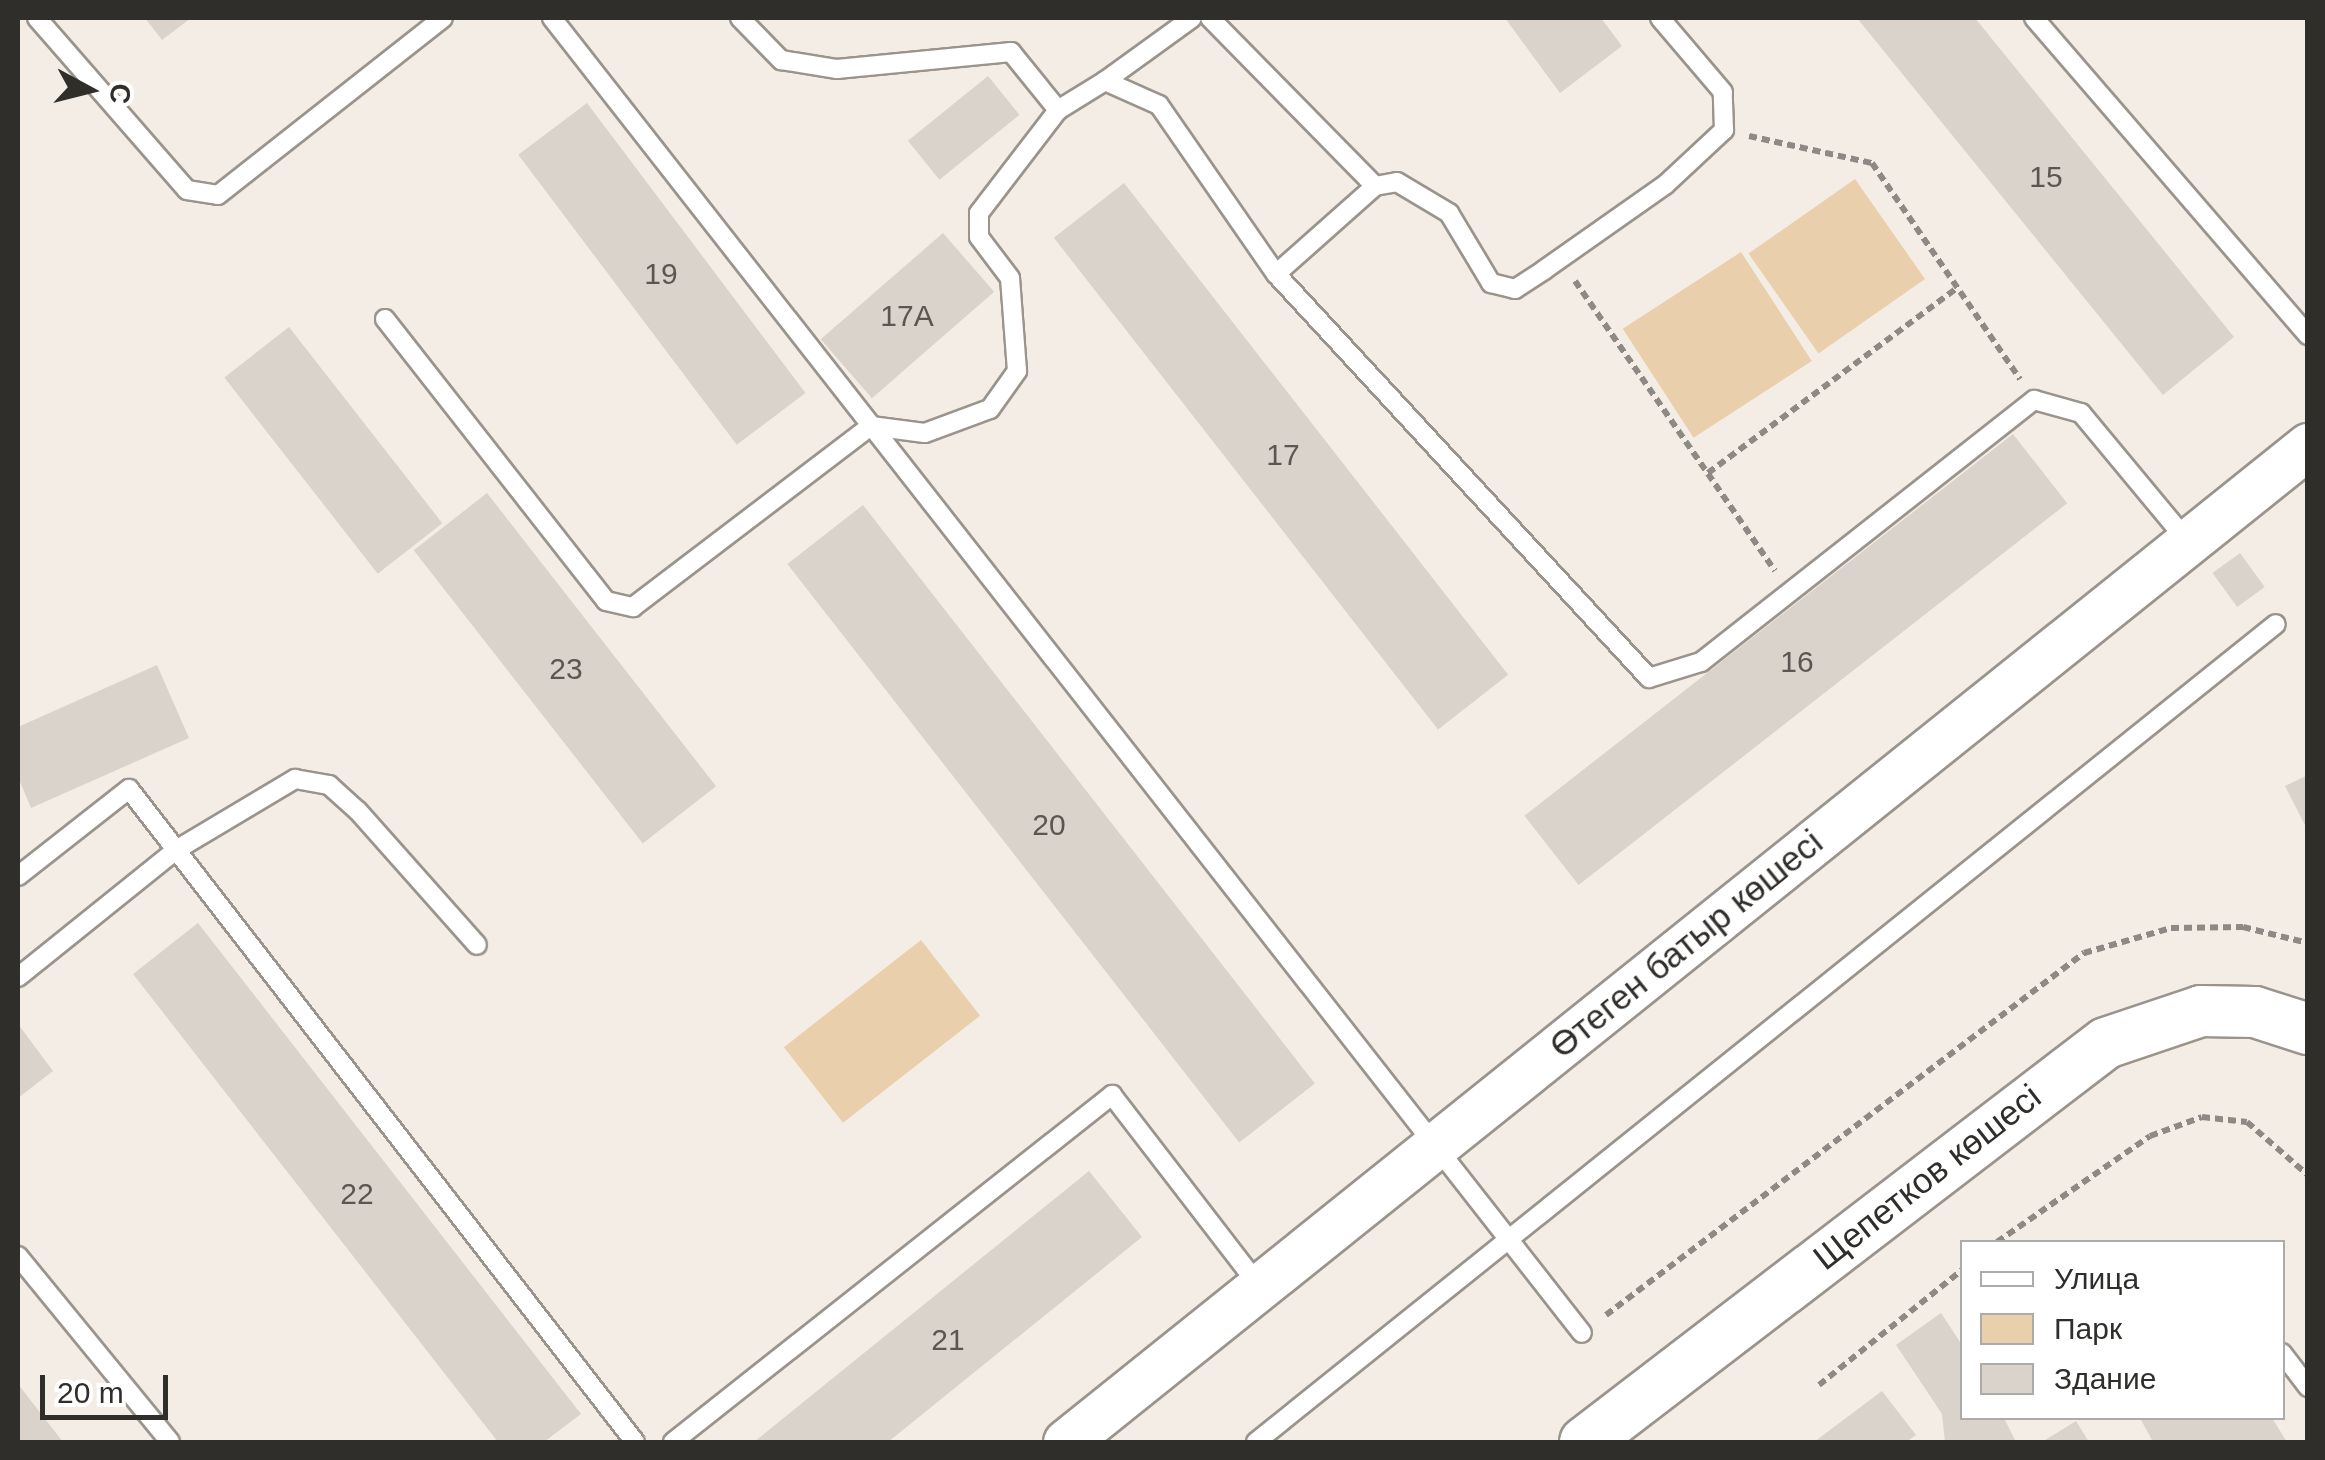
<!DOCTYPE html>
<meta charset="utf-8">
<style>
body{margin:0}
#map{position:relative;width:2325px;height:1460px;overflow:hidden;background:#f4ede5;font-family:Arial,sans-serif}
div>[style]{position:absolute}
.green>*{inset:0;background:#eacfad;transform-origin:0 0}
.building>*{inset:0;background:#d9d3cb;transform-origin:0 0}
.path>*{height:6px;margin-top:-3px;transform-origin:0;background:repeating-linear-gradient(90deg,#8e8984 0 8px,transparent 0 13px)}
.roads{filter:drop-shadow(2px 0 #9a948d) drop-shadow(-2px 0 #9a948d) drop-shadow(0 2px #9a948d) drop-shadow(0 -2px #9a948d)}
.service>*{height:18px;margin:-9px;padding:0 9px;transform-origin:9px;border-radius:9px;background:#fff}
.tertiary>*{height:45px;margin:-22.5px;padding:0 22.5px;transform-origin:22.5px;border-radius:22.5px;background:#fff}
.secondary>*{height:50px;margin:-25px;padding:0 25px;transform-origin:25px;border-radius:25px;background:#fff}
span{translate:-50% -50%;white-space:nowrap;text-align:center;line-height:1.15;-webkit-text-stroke:10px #fff;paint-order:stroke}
.number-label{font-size:30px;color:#5a5753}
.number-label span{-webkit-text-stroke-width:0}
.street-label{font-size:35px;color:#302e2b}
.frame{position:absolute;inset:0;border:20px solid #302e2b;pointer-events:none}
.legend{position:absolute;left:1960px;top:1240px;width:325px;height:180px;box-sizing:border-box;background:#fff;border:2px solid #acabaa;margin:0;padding:12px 18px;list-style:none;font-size:30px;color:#302e2b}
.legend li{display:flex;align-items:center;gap:20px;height:50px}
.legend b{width:50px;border:2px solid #acabaa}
.north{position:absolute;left:40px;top:40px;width:100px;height:100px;-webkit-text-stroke:8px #fff;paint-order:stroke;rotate:97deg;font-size:28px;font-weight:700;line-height:40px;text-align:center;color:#302e2b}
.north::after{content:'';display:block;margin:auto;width:35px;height:45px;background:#302e2b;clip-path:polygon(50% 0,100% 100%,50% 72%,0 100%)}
.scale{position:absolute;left:40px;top:1375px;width:128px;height:45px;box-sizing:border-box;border:5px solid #302e2b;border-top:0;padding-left:12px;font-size:30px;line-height:35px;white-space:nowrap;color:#302e2b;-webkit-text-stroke:8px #fff;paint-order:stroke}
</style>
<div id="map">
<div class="green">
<div style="left:1855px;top:179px;width:122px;height:130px;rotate:55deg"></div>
<div style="left:1741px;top:252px;width:130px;height:141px;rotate:57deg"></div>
<div style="left:921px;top:940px;width:96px;height:174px;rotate:52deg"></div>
</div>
<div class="building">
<div style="clip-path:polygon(145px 18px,191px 18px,162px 40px)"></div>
<div style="clip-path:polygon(1505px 18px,1601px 18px,1622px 46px,1560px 93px)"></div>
<div style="clip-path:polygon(1857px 18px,1975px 18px,2234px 337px,2163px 395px)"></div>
<div style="left:988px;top:76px;width:50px;height:103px;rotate:51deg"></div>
<div style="left:587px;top:103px;width:363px;height:86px;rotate:53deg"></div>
<div style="left:1124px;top:183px;width:624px;height:89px;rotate:52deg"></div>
<div style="left:943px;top:233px;width:78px;height:162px;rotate:49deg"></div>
<div style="left:289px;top:327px;width:249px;height:82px;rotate:52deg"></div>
<div style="left:2013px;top:434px;width:88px;height:620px;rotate:52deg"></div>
<div style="left:487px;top:493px;width:372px;height:93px;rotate:52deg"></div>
<div style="left:863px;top:505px;width:734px;height:96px;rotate:52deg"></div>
<div style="left:2240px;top:553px;width:42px;height:34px;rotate:54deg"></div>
<div style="clip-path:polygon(157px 665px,189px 738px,31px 808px,18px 777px,18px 727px)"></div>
<div style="clip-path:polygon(2308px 775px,2308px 831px,2285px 786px)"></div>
<div style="clip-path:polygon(198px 923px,581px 1414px,544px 1442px,498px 1442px,133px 974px)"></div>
<div style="clip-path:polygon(18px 1024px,53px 1071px,18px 1098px)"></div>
<div style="clip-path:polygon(1089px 1171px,1142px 1237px,888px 1442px,754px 1442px)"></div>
<div style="clip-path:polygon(1941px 1313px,1962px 1345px,1962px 1418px,2004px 1418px,2016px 1442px,1945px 1442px,1942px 1414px,1896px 1345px)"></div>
<div style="clip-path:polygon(18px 1384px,63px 1442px,18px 1442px)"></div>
<div style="clip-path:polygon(1882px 1391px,1916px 1435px,1906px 1442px,1814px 1442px)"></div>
<div style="clip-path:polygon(2140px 1418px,2272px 1418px,2287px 1442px,2153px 1442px)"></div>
<div style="clip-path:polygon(2076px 1421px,2089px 1442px,2042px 1442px)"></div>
</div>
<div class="path">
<div style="left:1749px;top:136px;width:126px;rotate:12.4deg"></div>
<div style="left:1872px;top:163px;width:262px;rotate:55.6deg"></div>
<div style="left:1575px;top:281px;width:352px;rotate:55.4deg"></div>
<div style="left:1708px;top:473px;width:310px;rotate:-36.6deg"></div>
<div style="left:1997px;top:1242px;width:186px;rotate:-34.7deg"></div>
<div style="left:2150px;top:1136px;width:55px;rotate:-20.1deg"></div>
<div style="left:2202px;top:1117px;width:45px;rotate:6.3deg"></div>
<div style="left:2247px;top:1122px;width:81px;rotate:41deg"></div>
<div style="left:1606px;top:1315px;width:600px;rotate:-37.14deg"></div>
<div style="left:2084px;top:953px;width:91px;rotate:-16deg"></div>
<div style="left:2171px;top:928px;width:72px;rotate:-0.8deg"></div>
<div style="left:2243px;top:927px;width:67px;rotate:13.8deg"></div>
<div style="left:1819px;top:1385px;width:184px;rotate:-38.8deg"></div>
</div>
<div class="roads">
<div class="service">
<div style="left:37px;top:18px;width:228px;rotate:48.9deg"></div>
<div style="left:187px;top:190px;width:31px;rotate:9deg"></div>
<div style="left:218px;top:195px;width:286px;rotate:-38.2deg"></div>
<div style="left:552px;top:18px;width:1670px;rotate:51.93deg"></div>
<div style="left:740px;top:18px;width:59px;rotate:45.7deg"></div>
<div style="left:781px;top:60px;width:57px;rotate:9.1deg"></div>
<div style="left:837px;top:69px;width:175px;rotate:-5.6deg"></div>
<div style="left:1011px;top:52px;width:75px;rotate:51deg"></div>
<div style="left:1210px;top:18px;width:235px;rotate:45.5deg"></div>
<div style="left:2034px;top:18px;width:419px;rotate:49.2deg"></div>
<div style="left:1105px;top:81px;width:107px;rotate:-35.9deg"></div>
<div style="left:1276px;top:274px;width:132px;rotate:-41.6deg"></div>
<div style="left:1375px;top:186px;width:22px;rotate:-10deg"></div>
<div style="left:1397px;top:182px;width:61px;rotate:30.8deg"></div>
<div style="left:1449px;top:213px;width:82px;rotate:59deg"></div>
<div style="left:1491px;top:283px;width:25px;rotate:14deg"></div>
<div style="left:1515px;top:289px;width:35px;rotate:-33deg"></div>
<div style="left:1544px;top:270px;width:148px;rotate:-35.1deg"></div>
<div style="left:1665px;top:185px;width:81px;rotate:-43deg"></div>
<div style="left:1724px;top:130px;width:38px;rotate:-92deg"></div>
<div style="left:1723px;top:92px;width:97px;rotate:-130.4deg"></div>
<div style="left:385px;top:319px;width:358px;rotate:51.9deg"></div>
<div style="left:606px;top:601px;width:28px;rotate:13deg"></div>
<div style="left:633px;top:607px;width:299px;rotate:-37.3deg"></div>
<div style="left:871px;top:426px;width:54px;rotate:7.4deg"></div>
<div style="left:925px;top:433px;width:69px;rotate:-20.3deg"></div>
<div style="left:990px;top:409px;width:47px;rotate:-54.6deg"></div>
<div style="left:1017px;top:371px;width:93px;rotate:-94.3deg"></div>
<div style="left:1010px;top:278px;width:51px;rotate:-127.1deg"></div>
<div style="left:979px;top:237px;width:24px;rotate:-90deg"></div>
<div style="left:979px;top:213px;width:130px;rotate:-52.5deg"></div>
<div style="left:1058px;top:110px;width:55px;rotate:-31.7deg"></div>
<div style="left:1105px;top:81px;width:59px;rotate:24deg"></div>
<div style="left:1159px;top:105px;width:206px;rotate:55.3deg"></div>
<div style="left:1276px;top:274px;width:550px;rotate:47.28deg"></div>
<div style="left:1649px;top:678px;width:54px;rotate:-17.1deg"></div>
<div style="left:1701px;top:662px;width:424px;rotate:-38.2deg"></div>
<div style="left:2034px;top:400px;width:49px;rotate:15.5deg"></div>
<div style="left:2081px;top:413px;width:168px;rotate:50.3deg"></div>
<div style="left:18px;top:876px;width:141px;rotate:-38.1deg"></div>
<div style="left:129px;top:789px;width:826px;rotate:52.23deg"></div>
<div style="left:18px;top:977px;width:203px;rotate:-38.8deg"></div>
<div style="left:176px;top:850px;width:139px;rotate:-30.8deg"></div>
<div style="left:295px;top:779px;width:35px;rotate:10deg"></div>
<div style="left:329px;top:785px;width:39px;rotate:42deg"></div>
<div style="left:358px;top:811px;width:179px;rotate:48.4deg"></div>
<div style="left:18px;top:1256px;width:240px;rotate:50.7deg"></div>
<div style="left:2282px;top:1353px;width:43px;rotate:52.6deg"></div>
<div style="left:673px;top:1442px;width:560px;rotate:-38.32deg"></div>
<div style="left:1112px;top:1095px;width:241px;rotate:52.4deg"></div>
<div style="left:1256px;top:1442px;width:1307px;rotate:-38.73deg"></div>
</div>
<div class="tertiary">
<div style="left:1066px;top:1442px;width:1592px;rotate:-38.73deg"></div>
</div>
<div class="secondary">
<div style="left:1585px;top:1442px;width:656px;rotate:-37.45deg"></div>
<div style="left:2106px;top:1043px;width:100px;rotate:-18.6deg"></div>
<div style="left:2201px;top:1011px;width:54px;rotate:1.1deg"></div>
<div style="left:2255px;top:1012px;width:56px;rotate:17.8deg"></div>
</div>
</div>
<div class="number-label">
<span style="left:2046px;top:177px">15</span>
<span style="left:661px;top:274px">19</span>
<span style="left:907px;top:316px">17А</span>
<span style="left:1283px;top:455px">17</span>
<span style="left:1797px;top:662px">16</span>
<span style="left:566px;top:669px">23</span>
<span style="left:1049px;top:825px">20</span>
<span style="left:357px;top:1194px">22</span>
<span style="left:948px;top:1340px">21</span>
</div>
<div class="street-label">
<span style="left:1686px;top:944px;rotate:-39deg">Өтеген батыр көшесі</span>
<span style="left:1927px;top:1177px;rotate:-38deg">Щепетков көшесі</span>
</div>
<div class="frame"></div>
<ul class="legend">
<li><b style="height:12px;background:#fff"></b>Улица</li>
<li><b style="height:28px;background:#eacfad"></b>Парк</li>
<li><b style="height:28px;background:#d9d3cb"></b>Здание</li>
</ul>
<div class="north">С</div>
<div class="scale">20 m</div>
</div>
